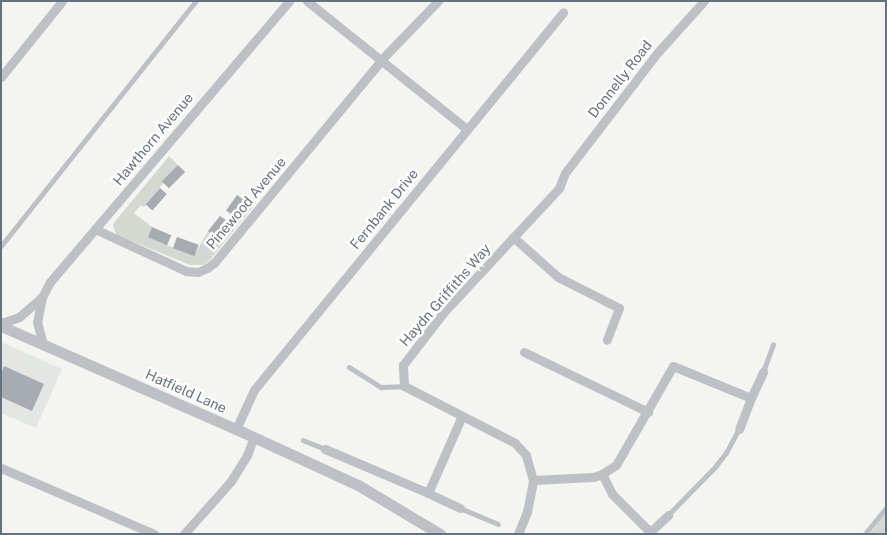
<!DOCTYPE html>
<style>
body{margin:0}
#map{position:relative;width:887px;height:535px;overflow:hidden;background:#f4f4f0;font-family:"Public Sans",sans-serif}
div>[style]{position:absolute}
.built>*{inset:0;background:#e4e6e4}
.green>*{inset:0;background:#d3d9d0}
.building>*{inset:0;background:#a6acb2;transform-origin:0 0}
.service>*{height:4.5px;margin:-2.25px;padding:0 2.25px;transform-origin:2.25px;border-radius:2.25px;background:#bdc0c4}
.minor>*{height:9px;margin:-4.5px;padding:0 4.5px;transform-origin:4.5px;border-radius:4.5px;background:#bdc0c4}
.tertiary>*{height:11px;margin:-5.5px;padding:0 5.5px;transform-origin:5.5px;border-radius:5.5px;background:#bdc0c4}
span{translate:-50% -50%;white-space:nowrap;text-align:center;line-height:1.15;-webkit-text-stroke:5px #fff;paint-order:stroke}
.street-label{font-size:14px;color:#65727f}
.frame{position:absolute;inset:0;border:2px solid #65727f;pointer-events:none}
</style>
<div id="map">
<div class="built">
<div style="clip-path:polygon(1px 342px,62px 369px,36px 428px,1px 413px)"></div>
</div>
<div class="green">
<div style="clip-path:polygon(169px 156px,178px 165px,144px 207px,141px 205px,134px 213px,152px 227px,147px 237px,194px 256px,208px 231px,218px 237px,247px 202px,253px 207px,210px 260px,203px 265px,190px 265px,117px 235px,114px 229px,113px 224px)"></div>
<div style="clip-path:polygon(886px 513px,886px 534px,870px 534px)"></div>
</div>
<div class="building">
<div style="left:178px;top:165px;width:10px;height:23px;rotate:45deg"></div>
<div style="left:160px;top:188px;width:9px;height:22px;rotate:41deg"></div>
<div style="left:237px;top:195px;width:12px;height:19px;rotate:35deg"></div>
<div style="clip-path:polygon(220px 216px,230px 223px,218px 237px,208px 231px)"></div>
<div style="left:152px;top:227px;width:21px;height:11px;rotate:23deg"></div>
<div style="left:177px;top:237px;width:23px;height:12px;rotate:20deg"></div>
<div style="clip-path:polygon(4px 366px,44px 384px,32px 411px,1px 397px,1px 373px)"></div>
</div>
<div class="service">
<div style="left:1px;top:246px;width:313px;rotate:-51.5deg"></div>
<div style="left:349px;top:367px;width:38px;rotate:32deg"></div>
<div style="left:381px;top:387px;width:23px;rotate:-2deg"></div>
<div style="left:763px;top:372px;width:29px;rotate:-70deg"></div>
<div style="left:303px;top:440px;width:24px;rotate:22deg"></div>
<div style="left:460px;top:508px;width:41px;rotate:22.8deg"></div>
<div style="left:668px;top:515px;width:67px;rotate:-45.6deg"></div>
<div style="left:715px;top:467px;width:18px;rotate:-52deg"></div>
<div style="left:726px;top:453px;width:27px;rotate:-62deg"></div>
<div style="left:865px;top:534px;width:33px;rotate:-51deg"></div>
</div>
<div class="minor">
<div style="left:307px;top:1px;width:205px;rotate:38.7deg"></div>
<div style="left:1px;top:77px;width:97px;rotate:-51.2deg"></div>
<div style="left:95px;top:229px;width:100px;rotate:24.8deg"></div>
<div style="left:186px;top:271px;width:12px;rotate:5deg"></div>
<div style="left:198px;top:272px;width:10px;rotate:-24deg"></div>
<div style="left:207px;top:268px;width:9px;rotate:-36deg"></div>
<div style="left:214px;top:263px;width:264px;rotate:-50.5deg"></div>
<div style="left:382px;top:59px;width:81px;rotate:-46deg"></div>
<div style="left:513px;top:237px;width:60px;rotate:41.6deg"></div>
<div style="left:558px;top:277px;width:68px;rotate:26.9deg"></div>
<div style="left:619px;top:308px;width:34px;rotate:111deg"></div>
<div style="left:42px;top:297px;width:17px;rotate:-62deg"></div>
<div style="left:50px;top:282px;width:369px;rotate:-49.6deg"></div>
<div style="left:1px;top:323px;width:19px;rotate:-18deg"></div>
<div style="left:19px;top:317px;width:30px;rotate:-41deg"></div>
<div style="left:42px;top:297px;width:25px;rotate:101deg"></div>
<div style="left:37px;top:322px;width:23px;rotate:75deg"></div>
<div style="left:524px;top:352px;width:138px;rotate:25.8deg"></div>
<div style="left:751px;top:398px;width:29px;rotate:-65deg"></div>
<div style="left:236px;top:429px;width:43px;rotate:-65.2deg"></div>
<div style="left:254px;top:390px;width:488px;rotate:-50.7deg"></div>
<div style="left:325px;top:449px;width:112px;rotate:23.1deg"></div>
<div style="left:1px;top:468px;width:167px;rotate:23.3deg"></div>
<div style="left:602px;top:474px;width:22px;rotate:63deg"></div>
<div style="left:612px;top:494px;width:54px;rotate:45deg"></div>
<div style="left:650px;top:532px;width:3px;rotate:135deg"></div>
<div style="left:533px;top:480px;width:60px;rotate:-2.9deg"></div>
<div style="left:593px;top:477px;width:9px;rotate:-18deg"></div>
<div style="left:602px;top:474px;width:17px;rotate:-33deg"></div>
<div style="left:616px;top:465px;width:114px;rotate:-60.1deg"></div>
<div style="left:673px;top:366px;width:84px;rotate:22.3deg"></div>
<div style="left:751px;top:398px;width:33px;rotate:111deg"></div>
<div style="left:460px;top:508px;width:35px;rotate:-155deg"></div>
<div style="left:428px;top:493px;width:84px;rotate:-66.2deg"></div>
<div style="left:650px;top:532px;width:25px;rotate:-43deg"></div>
<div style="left:184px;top:534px;width:71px;rotate:-48.4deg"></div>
<div style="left:231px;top:481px;width:31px;rotate:-58deg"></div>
<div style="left:247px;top:455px;width:19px;rotate:-69deg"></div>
<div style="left:518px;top:534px;width:24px;rotate:-68deg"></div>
<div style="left:527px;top:512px;width:33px;rotate:-79deg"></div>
<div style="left:533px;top:480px;width:26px;rotate:-106deg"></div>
<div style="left:526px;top:455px;width:16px;rotate:-133deg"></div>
<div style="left:515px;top:443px;width:125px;rotate:-152.8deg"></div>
<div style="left:404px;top:386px;width:21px;rotate:-93deg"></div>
<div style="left:403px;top:365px;width:66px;rotate:-52.4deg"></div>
<div style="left:443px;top:313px;width:171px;rotate:-47.1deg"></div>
<div style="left:559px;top:188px;width:16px;rotate:-68deg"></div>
<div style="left:565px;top:173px;width:153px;rotate:-52.5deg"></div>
<div style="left:658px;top:52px;width:69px;rotate:-48deg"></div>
</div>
<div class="tertiary">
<div style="left:1px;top:326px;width:257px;rotate:23.7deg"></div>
<div style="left:236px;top:429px;width:134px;rotate:24.7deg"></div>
<div style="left:358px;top:485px;width:96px;rotate:30.9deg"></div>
</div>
<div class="street-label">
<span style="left:620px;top:79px;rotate:-52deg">Donnelly Road</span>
<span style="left:153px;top:139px;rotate:-50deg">Hawthorn Avenue</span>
<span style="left:246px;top:203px;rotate:-50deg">Pinewood Avenue</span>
<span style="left:384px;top:209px;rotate:-51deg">Fernbank Drive</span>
<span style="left:445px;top:295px;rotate:-49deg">Haydn Griffiths Way</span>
<span style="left:186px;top:391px;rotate:24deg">Hatfield Lane</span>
</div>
<div class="frame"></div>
</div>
